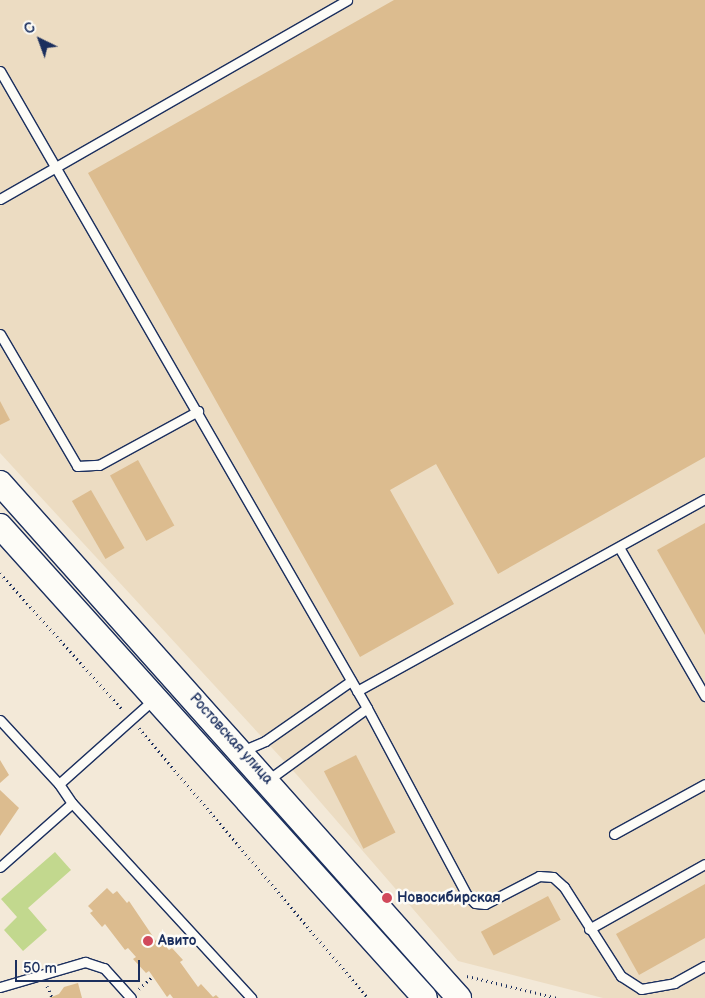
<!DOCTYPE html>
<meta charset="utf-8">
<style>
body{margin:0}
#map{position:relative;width:705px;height:998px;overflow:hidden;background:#f3e9d8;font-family:"Balsamiq Sans",sans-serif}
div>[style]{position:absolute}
.built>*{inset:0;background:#ecdcc2}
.green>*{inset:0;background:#c2d88e}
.building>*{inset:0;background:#dcbc8f;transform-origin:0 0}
.path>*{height:3px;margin-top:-1.5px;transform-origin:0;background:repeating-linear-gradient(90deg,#1b2f5e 0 1px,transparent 0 5px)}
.roads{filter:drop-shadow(1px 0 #1b2f5e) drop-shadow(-1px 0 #1b2f5e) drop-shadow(0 1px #1b2f5e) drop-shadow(0 -1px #1b2f5e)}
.lane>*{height:9px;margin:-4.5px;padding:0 4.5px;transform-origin:4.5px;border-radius:4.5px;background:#fdfcf7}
.secondary>*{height:24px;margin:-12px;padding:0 12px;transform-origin:12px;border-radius:12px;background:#fdfcf7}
.dots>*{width:14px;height:14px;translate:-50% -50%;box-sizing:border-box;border:2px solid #fdfcf7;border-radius:50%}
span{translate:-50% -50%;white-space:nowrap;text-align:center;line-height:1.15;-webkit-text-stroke:5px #fdfcf7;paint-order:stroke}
.street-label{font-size:14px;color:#1b2f5e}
.poi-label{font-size:14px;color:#1b2f5e;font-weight:700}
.left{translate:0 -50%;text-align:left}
.north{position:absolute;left:15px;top:15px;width:50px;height:50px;-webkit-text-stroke:4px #fdfcf7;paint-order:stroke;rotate:318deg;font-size:14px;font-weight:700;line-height:20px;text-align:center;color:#1b2f5e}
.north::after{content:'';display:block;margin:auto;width:18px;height:22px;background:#1b2f5e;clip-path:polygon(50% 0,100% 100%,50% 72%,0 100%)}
.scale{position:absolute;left:15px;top:960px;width:125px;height:22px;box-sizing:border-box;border:2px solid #1b2f5e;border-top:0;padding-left:6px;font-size:15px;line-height:18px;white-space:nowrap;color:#1b2f5e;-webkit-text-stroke:4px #fdfcf7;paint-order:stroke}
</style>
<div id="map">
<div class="built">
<div style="clip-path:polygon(0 0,705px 0,705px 998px,603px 998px,458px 961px,297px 775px,0 453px)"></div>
</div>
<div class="green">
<div style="clip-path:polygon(55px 852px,71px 870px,28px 908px,47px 930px,23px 951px,4px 930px,17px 917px,1px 899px)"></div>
</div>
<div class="building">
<div style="clip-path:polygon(394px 0,705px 0,705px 457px,498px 574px,436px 464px,390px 490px,454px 604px,360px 657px,88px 173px)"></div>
<div style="clip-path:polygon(0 401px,10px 420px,0 425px)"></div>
<div style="left:138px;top:460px;width:75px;height:32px;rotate:61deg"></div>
<div style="left:91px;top:490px;width:67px;height:22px;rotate:60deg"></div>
<div style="clip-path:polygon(705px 523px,705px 635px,657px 550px)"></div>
<div style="left:356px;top:755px;width:87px;height:36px;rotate:63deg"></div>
<div style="clip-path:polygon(0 760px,9px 775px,0 783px)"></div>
<div style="clip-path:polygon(0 790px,19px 808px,0 836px)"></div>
<div style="clip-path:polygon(705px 884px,705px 938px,639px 975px,616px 934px)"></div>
<div style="clip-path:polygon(107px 888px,113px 894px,117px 891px,127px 903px,129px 901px,156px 941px,158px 938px,169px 950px,172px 948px,183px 960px,180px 962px,198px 987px,201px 984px,213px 997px,216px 995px,219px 998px,173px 998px,170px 994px,167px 997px,149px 971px,146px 973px,133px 959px,136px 957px,128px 948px,125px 950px,105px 924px,102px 927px,90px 913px,93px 911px,88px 906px)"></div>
<div style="left:548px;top:896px;width:27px;height:76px;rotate:62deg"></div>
<div style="clip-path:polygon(78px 983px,82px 998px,49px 998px,59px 994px,64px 987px)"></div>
</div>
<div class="path">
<div style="left:0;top:573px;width:184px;rotate:48.1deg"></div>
<div style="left:139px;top:728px;width:354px;rotate:49.7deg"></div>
<div style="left:467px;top:976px;width:94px;rotate:13.6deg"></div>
<div style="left:47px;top:986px;width:12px;rotate:66deg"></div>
<div style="left:139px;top:989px;width:19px;rotate:-43deg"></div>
</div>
<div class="roads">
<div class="lane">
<div style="left:0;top:71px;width:735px;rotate:60.05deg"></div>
<div style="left:367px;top:708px;width:212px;rotate:61.9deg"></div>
<div style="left:467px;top:895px;width:11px;rotate:45deg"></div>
<div style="left:475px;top:903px;width:10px;rotate:6deg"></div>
<div style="left:485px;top:904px;width:61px;rotate:-27.4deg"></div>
<div style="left:539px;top:876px;width:14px;rotate:4deg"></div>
<div style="left:553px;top:877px;width:15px;rotate:42deg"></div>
<div style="left:564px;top:887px;width:106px;rotate:57.4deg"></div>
<div style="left:621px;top:976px;width:24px;rotate:33deg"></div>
<div style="left:641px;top:989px;width:34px;rotate:-10deg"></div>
<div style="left:674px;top:983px;width:35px;rotate:-29deg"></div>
<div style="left:0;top:199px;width:400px;rotate:-29.8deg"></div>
<div style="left:0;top:334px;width:153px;rotate:59.7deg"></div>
<div style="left:77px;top:466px;width:22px;rotate:-3deg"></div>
<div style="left:99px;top:465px;width:113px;rotate:-28.6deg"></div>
<div style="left:620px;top:549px;width:170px;rotate:60deg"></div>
<div style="left:357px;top:691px;width:397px;rotate:-28.9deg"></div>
<div style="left:154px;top:699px;width:127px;rotate:138.2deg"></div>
<div style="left:59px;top:784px;width:23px;rotate:56deg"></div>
<div style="left:72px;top:803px;width:265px;rotate:47.4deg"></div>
<div style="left:0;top:720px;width:87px;rotate:47.3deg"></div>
<div style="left:242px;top:751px;width:25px;rotate:-23deg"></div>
<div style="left:265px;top:741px;width:105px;rotate:-34.9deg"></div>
<div style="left:268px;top:780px;width:122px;rotate:-36deg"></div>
<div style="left:614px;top:834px;width:104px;rotate:-28.8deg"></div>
<div style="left:0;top:867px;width:96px;rotate:-41.6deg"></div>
<div style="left:589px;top:929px;width:133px;rotate:-29.3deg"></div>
<div style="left:0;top:987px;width:89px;rotate:-16.4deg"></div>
<div style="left:85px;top:962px;width:20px;rotate:18deg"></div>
<div style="left:104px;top:968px;width:40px;rotate:48deg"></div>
</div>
<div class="secondary">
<div style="left:0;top:483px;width:690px;rotate:48.29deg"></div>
<div style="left:0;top:526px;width:635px;rotate:48deg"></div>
</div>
</div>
<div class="dots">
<div style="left:387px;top:898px;background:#d1495b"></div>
<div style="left:148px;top:941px;background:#d1495b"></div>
</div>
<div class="street-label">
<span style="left:231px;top:739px;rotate:48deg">Ростовская улица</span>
</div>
<div class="poi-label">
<span class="left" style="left:397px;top:898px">Новосибирская</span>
<span class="left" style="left:158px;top:941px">Авито</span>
</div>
<div class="north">С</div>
<div class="scale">50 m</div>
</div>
